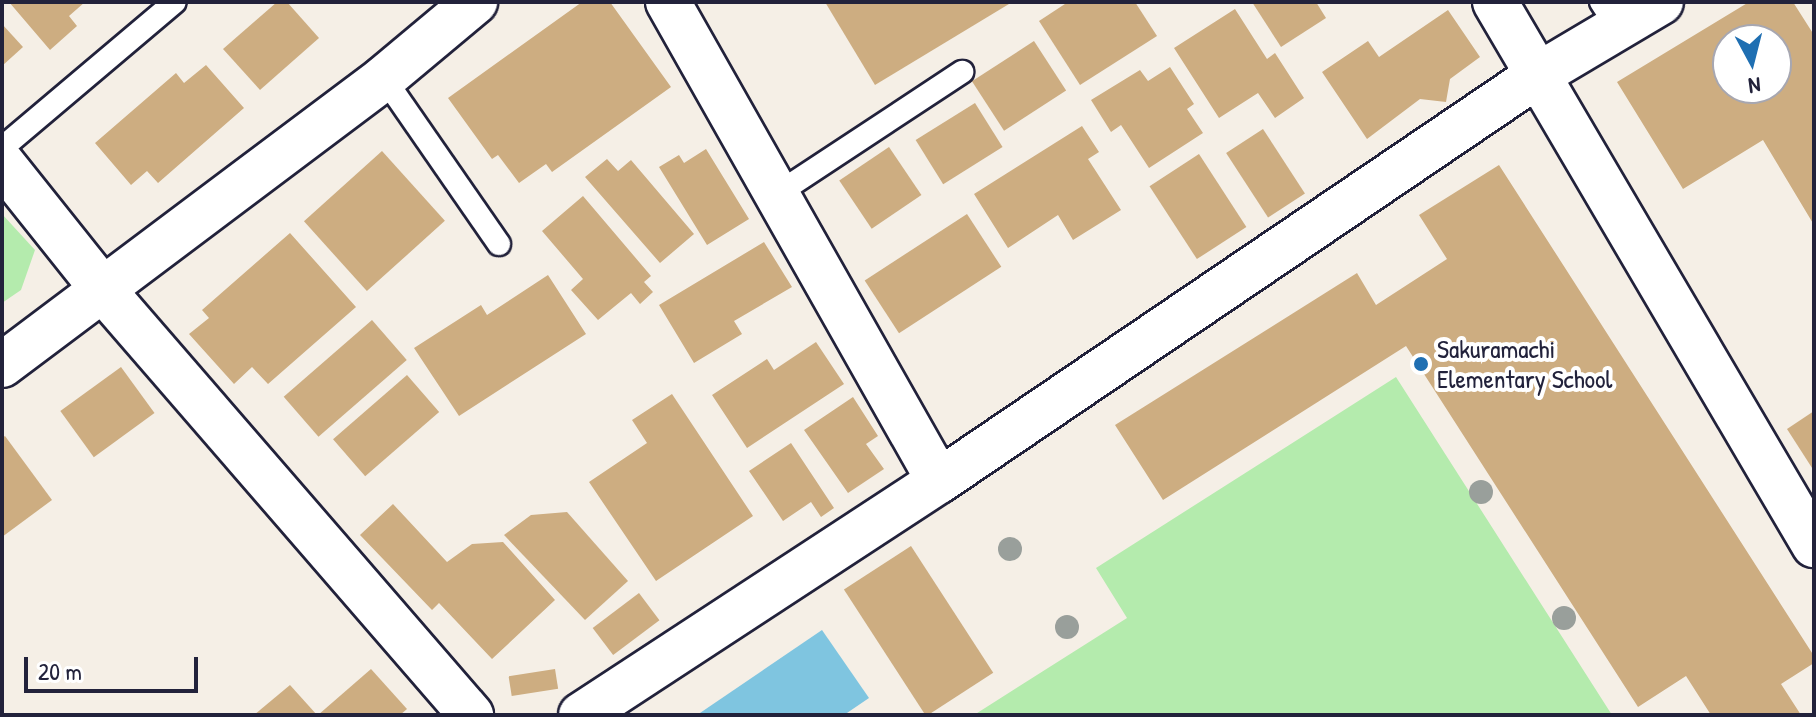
<!DOCTYPE html>
<style>
body{margin:0}
#map{position:relative;width:1816px;height:717px;overflow:hidden;background:#f5efe6;font-family:"Patrick Hand",sans-serif}
div>[style]{position:absolute}
.green>*{inset:0;background:#b4ebad}
.water>*{inset:0;background:#7fc5e0}
.building>*{inset:0;background:#cdad81;transform-origin:0 0}
.roads{filter:drop-shadow(2px 0 #22223b) drop-shadow(-2px 0 #22223b) drop-shadow(0 2px #22223b) drop-shadow(0 -2px #22223b)}
.lane>*{height:22px;margin:-11px;padding:0 11px;transform-origin:11px;border-radius:11px;background:#fff}
.street>*{height:44px;margin:-22px;padding:0 22px;transform-origin:22px;border-radius:22px;background:#fff}
.trees>*{width:24px;height:24px;margin:-12px;border-radius:50%;background:#999f9b}
.dots>*{width:22px;height:22px;translate:-50% -50%;box-sizing:border-box;border:4px solid #fff;border-radius:50%}
span{translate:-50% -50%;white-space:nowrap;text-align:center;line-height:1.15;-webkit-text-stroke:8px #fff;paint-order:stroke}
.poi-label{font-size:26px;color:#22223b}
.left{translate:0 -50%;text-align:left}
.frame{position:absolute;inset:0;border:4px solid #22223b;pointer-events:none}
.north{position:absolute;left:1712px;top:24px;width:80px;height:80px;box-sizing:border-box;background:#fff;border:2px solid #a7a7b1;border-radius:50%;rotate:173deg;font-size:22px;font-weight:700;line-height:32px;text-align:center;color:#22223b}
.north::after{content:'';display:block;margin:auto;width:28px;height:36px;background:#1f6fb2;clip-path:polygon(50% 0,100% 100%,50% 72%,0 100%)}
.scale{position:absolute;left:24px;top:657px;width:174px;height:36px;box-sizing:border-box;border:4px solid #22223b;border-top:0;padding-left:10px;font-size:24px;line-height:28px;white-space:nowrap;color:#22223b;-webkit-text-stroke:6px #fff;paint-order:stroke}
</style>
<div id="map">
<div class="green">
<div style="clip-path:polygon(2px 214px,35px 250px,21px 290px,2px 303px)"></div>
<div style="clip-path:polygon(1396px 377px,1612px 715px,974px 715px,1127px 618px,1096px 568px)"></div>
</div>
<div class="water">
<div style="clip-path:polygon(822px 630px,869px 698px,844px 715px,697px 715px)"></div>
</div>
<div class="building">
<div style="clip-path:polygon(9px 2px,85px 2px,69px 16px,77px 26px,50px 50px)"></div>
<div style="clip-path:polygon(277px 2px,287px 2px,319px 38px,260px 90px,223px 49px)"></div>
<div style="clip-path:polygon(582px 2px,610px 2px,671px 87px,552px 172px,546px 164px,519px 183px,498px 155px,492px 159px,448px 98px)"></div>
<div style="clip-path:polygon(825px 2px,1007px 2px,1009px 4px,875px 85px)"></div>
<div style="clip-path:polygon(1068px 2px,1135px 2px,1157px 36px,1080px 85px,1039px 21px)"></div>
<div style="clip-path:polygon(1252px 2px,1316px 2px,1326px 18px,1281px 47px)"></div>
<div style="clip-path:polygon(evenodd,1749px 2px,1793px 2px,1814px 35px,1814px 225px,1763px 140px,1683px 189px,1617px 82px,1749px 2px,1728px 40px,1776px 40px,1776px 88px,1728px 88px,1728px 40px)"></div>
<div style="clip-path:polygon(1235px 9px,1267px 59px,1275px 53px,1304px 98px,1275px 118px,1258px 93px,1219px 118px,1174px 48px)"></div>
<div style="clip-path:polygon(1448px 10px,1480px 57px,1450px 79px,1446px 102px,1420px 99px,1367px 139px,1322px 72px,1368px 41px,1379px 57px)"></div>
<div style="clip-path:polygon(2px 24px,23px 47px,2px 66px)"></div>
<div style="left:1034px;top:41px;width:59px;height:74px;rotate:57deg"></div>
<div style="clip-path:polygon(206px 65px,244px 108px,158px 183px,147px 171px,131px 185px,95px 143px,176px 73px,184px 83px)"></div>
<div style="clip-path:polygon(1170px 67px,1194px 104px,1187px 109px,1203px 133px,1149px 168px,1121px 125px,1111px 132px,1091px 100px,1140px 70px,1148px 81px)"></div>
<div style="left:975px;top:103px;width:52px;height:70px;rotate:58deg"></div>
<div style="clip-path:polygon(1082px 126px,1099px 152px,1088px 159px,1121px 210px,1073px 240px,1058px 215px,1008px 248px,974px 194px)"></div>
<div style="left:1263px;top:129px;width:77px;height:44px;rotate:57deg"></div>
<div style="left:889px;top:147px;width:58px;height:60px;rotate:56deg"></div>
<div style="clip-path:polygon(706px 149px,749px 219px,707px 245px,659px 167px,679px 155px,684px 163px)"></div>
<div style="left:382px;top:151px;width:94px;height:105px;rotate:48deg"></div>
<div style="left:1199px;top:154px;width:87px;height:59px;rotate:57deg"></div>
<div style="clip-path:polygon(607px 159px,618px 171px,631px 160px,694px 234px,660px 263px,585px 177px)"></div>
<div style="clip-path:polygon(1499px 165px,1814px 656px,1814px 663px,1781px 684px,1801px 715px,1711px 715px,1686px 676px,1638px 707px,1406px 346px,1163px 500px,1115px 425px,1357px 273px,1376px 305px,1447px 259px,1419px 215px)"></div>
<div style="clip-path:polygon(583px 196px,651px 276px,644px 282px,653px 292px,640px 304px,631px 293px,598px 320px,571px 290px,583px 279px,542px 231px)"></div>
<div style="left:967px;top:214px;width:63px;height:122px;rotate:57deg"></div>
<div style="clip-path:polygon(290px 233px,356px 307px,268px 384px,252px 367px,234px 384px,189px 334px,209px 318px,202px 310px)"></div>
<div style="clip-path:polygon(764px 242px,792px 287px,734px 321px,742px 334px,694px 363px,659px 305px)"></div>
<div style="clip-path:polygon(548px 275px,586px 334px,459px 416px,414px 348px,481px 305px,487px 315px)"></div>
<div style="left:372px;top:320px;width:53px;height:117px;rotate:49deg"></div>
<div style="clip-path:polygon(816px 342px,844px 384px,747px 448px,712px 395px,767px 359px,774px 370px)"></div>
<div style="left:121px;top:367px;width:57px;height:75px;rotate:54deg"></div>
<div style="left:407px;top:375px;width:49px;height:98px;rotate:49deg"></div>
<div style="clip-path:polygon(672px 394px,753px 516px,656px 581px,589px 482px,647px 443px,632px 420px)"></div>
<div style="clip-path:polygon(853px 397px,878px 436px,866px 444px,884px 469px,848px 493px,804px 430px)"></div>
<div style="clip-path:polygon(1814px 411px,1814px 471px,1787px 429px)"></div>
<div style="clip-path:polygon(5px 436px,52px 500px,2px 537px,2px 438px)"></div>
<div style="clip-path:polygon(791px 443px,834px 508px,821px 517px,811px 502px,783px 521px,749px 471px)"></div>
<div style="clip-path:polygon(393px 504px,447px 562px,472px 544px,503px 542px,555px 600px,492px 659px,439px 603px,432px 610px,360px 535px)"></div>
<div style="clip-path:polygon(567px 512px,628px 581px,585px 620px,504px 535px,531px 515px)"></div>
<div style="left:911px;top:546px;width:151px;height:80px;rotate:57deg"></div>
<div style="left:639px;top:593px;width:34px;height:58px;rotate:53deg"></div>
<div style="clip-path:polygon(371px 669px,407px 709px,400px 715px,318px 715px)"></div>
<div style="left:555px;top:669px;width:20px;height:47px;rotate:81deg"></div>
<div style="clip-path:polygon(290px 685px,317px 715px,254px 715px)"></div>
</div>
<div class="roads">
<div class="lane">
<div style="left:1601px;top:2px;width:31px;rotate:57deg"></div>
<div style="left:384px;top:78px;width:202px;rotate:55.3deg"></div>
<div style="left:2px;top:148px;width:226px;rotate:-40.2deg"></div>
<div style="left:777px;top:194px;width:222px;rotate:-33.4deg"></div>
</div>
<div class="street">
<div style="left:668px;top:2px;width:550px;rotate:60.5deg"></div>
<div style="left:1495px;top:2px;width:630px;rotate:59.57deg"></div>
<div style="left:2px;top:163px;width:164px;rotate:51.4deg"></div>
<div style="left:104px;top:291px;width:561px;rotate:49.12deg"></div>
<div style="left:2px;top:365px;width:478px;rotate:-36.9deg"></div>
<div style="left:384px;top:78px;width:119px;rotate:-39.9deg"></div>
<div style="left:581px;top:715px;width:428px;rotate:-33.2deg"></div>
<div style="left:939px;top:481px;width:724px;rotate:-34.13deg"></div>
<div style="left:1538px;top:75px;width:143px;rotate:-30.7deg"></div>
</div>
</div>
<div class="trees">
<div style="left:1481px;top:492px"></div>
<div style="left:1010px;top:549px"></div>
<div style="left:1564px;top:618px"></div>
<div style="left:1067px;top:627px"></div>
</div>
<div class="dots">
<div style="left:1421px;top:364px;background:#1f6fb2"></div>
</div>
<div class="poi-label">
<span class="left" style="left:1437px;top:364px">Sakuramachi<br>Elementary School</span>
</div>
<div class="frame"></div>
<div class="north">N</div>
<div class="scale">20 m</div>
</div>
